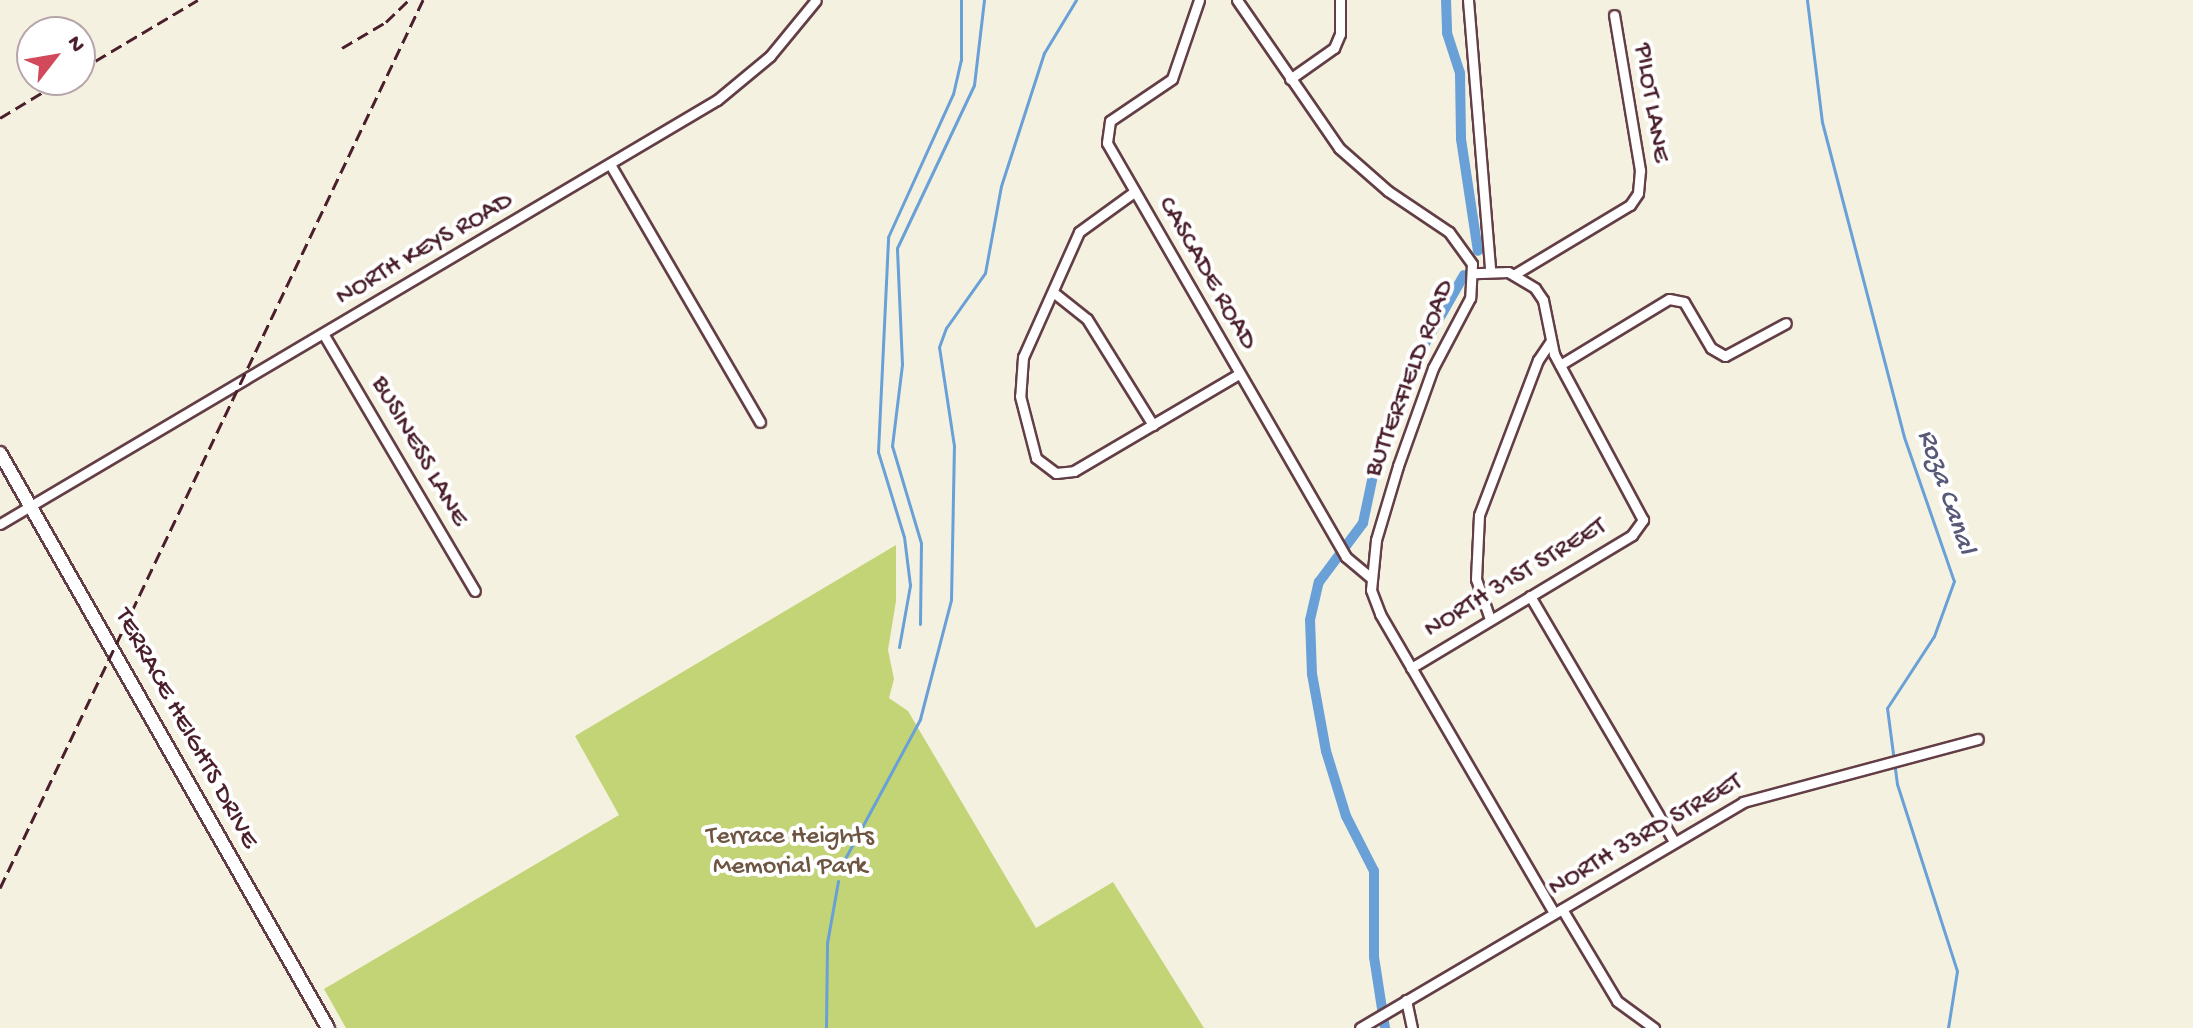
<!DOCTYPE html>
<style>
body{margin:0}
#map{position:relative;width:2193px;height:1028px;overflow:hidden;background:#f5f1e0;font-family:"Gochi Hand",sans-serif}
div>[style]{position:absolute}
.green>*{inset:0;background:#c3d477}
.stream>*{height:3px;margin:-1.5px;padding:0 1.5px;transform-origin:1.5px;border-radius:1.5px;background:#68a0d7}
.canal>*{height:10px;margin:-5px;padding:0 5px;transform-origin:5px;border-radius:5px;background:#68a0d7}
.roads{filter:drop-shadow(2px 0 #643e46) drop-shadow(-2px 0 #643e46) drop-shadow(0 2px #643e46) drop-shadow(0 -2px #643e46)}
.minor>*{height:9px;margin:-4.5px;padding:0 4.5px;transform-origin:4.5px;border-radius:4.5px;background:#fff}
.major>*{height:12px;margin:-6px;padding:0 6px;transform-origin:6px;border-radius:6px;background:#fff}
.rail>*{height:3px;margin-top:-1.5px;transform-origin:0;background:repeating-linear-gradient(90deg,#4a1f2b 0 12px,transparent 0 18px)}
span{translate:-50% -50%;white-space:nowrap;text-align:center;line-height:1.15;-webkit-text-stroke:8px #fff;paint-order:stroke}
.street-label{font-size:26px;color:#4a1f2b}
.park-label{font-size:26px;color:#6e5542}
.water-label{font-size:28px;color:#585978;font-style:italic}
.north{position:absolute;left:16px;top:16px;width:80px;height:80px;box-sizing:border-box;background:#fff;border:2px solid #b7a5aa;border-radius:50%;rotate:59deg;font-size:22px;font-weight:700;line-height:32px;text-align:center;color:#4a1f2b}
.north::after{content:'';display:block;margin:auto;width:28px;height:36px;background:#d1495b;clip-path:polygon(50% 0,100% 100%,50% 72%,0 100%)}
</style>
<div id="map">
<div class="green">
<div style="clip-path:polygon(896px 545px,896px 601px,888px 650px,894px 679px,889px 698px,908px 711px,1036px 928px,1113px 882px,1204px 1028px,346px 1028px,324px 989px,619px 815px,575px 736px)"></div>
</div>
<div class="stream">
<div style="left:1807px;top:0;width:123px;rotate:83deg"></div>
<div style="left:1822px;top:122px;width:325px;rotate:75.4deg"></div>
<div style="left:1904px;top:437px;width:152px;rotate:70.9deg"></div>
<div style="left:1954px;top:581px;width:59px;rotate:110deg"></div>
<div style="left:1934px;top:636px;width:86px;rotate:123.1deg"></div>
<div style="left:1887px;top:708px;width:77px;rotate:82.5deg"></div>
<div style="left:1897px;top:784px;width:196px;rotate:72.2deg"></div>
<div style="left:1957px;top:971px;width:58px;rotate:99deg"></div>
<div style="left:920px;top:624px;width:81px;rotate:-89.3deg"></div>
<div style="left:921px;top:543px;width:101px;rotate:-106.6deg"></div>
<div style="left:892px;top:446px;width:83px;rotate:-83deg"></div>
<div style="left:902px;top:364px;width:116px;rotate:-92.5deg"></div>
<div style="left:897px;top:248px;width:180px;rotate:-64.7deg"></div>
<div style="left:974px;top:85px;width:86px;rotate:-83.3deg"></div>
<div style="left:899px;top:647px;width:63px;rotate:-79.9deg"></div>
<div style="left:910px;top:585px;width:48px;rotate:-97.1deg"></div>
<div style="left:904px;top:537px;width:89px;rotate:-107deg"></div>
<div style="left:878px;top:452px;width:215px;rotate:-87.3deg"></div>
<div style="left:888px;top:237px;width:157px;rotate:-65.6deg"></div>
<div style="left:953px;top:94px;width:35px;rotate:-77deg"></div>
<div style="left:961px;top:60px;width:60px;rotate:-90deg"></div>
<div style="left:841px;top:866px;width:167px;rotate:-61.7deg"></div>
<div style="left:920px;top:719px;width:123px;rotate:-75.4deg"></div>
<div style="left:951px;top:600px;width:154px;rotate:-88.9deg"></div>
<div style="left:954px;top:446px;width:100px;rotate:-98.6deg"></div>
<div style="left:939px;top:347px;width:20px;rotate:-70deg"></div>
<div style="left:946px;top:328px;width:67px;rotate:-54.7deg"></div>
<div style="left:985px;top:273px;width:88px;rotate:-79.6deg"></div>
<div style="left:1001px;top:186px;width:140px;rotate:-72.1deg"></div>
<div style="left:1044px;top:53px;width:62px;rotate:-58.9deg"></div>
<div style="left:826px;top:1028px;width:85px;rotate:-89.3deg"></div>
<div style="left:827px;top:943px;width:63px;rotate:-79.9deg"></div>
</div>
<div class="canal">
<div style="left:1446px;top:0;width:33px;rotate:88deg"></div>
<div style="left:1447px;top:33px;width:42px;rotate:72deg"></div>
<div style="left:1460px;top:73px;width:66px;rotate:89.1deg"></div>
<div style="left:1461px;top:139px;width:113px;rotate:81.4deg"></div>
<div style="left:1385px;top:1028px;width:72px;rotate:-98.8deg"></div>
<div style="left:1374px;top:957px;width:86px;rotate:-90deg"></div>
<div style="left:1374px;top:871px;width:62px;rotate:-117deg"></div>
<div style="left:1346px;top:816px;width:68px;rotate:-107.1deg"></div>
<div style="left:1326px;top:751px;width:78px;rotate:-100.3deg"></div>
<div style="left:1312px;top:674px;width:54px;rotate:-92.1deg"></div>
<div style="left:1310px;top:620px;width:39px;rotate:-77deg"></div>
<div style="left:1319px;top:582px;width:74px;rotate:-53.3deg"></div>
<div style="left:1363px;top:523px;width:58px;rotate:-78.1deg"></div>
<div style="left:1375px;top:466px;width:110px;rotate:-69.3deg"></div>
<div style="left:1414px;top:363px;width:101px;rotate:-60.4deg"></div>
</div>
<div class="roads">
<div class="minor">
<div style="left:1199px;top:0;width:83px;rotate:108.9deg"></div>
<div style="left:1172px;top:79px;width:75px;rotate:145.9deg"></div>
<div style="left:1110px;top:121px;width:22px;rotate:98deg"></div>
<div style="left:1107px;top:143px;width:478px;rotate:60deg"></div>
<div style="left:1346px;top:557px;width:31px;rotate:40deg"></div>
<div style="left:1237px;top:0;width:180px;rotate:55.4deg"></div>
<div style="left:1339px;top:148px;width:65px;rotate:41.3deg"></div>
<div style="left:1388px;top:191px;width:73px;rotate:33.9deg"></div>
<div style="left:1449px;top:232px;width:39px;rotate:54deg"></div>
<div style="left:1472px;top:264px;width:34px;rotate:93deg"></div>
<div style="left:1470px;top:298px;width:79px;rotate:117.9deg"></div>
<div style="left:1433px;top:368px;width:104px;rotate:109.7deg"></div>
<div style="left:1398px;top:466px;width:77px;rotate:106.6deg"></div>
<div style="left:1376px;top:540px;width:50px;rotate:95.7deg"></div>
<div style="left:1371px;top:590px;width:26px;rotate:69deg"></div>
<div style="left:1380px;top:614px;width:346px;rotate:59.8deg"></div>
<div style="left:1468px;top:0;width:271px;rotate:85.3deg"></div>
<div style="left:1290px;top:79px;width:54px;rotate:-35.2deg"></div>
<div style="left:1334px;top:48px;width:15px;rotate:-67deg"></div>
<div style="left:1340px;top:34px;width:34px;rotate:-90deg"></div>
<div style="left:611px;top:166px;width:296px;rotate:59.8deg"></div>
<div style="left:1134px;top:192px;width:68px;rotate:144deg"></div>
<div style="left:1079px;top:232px;width:137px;rotate:114.1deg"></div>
<div style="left:1023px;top:357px;width:39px;rotate:94deg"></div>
<div style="left:1020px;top:396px;width:64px;rotate:75.5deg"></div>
<div style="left:1036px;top:458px;width:25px;rotate:37deg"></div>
<div style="left:1056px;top:473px;width:18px;rotate:-6deg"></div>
<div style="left:1074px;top:471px;width:191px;rotate:-30.5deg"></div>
<div style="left:1515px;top:274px;width:134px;rotate:-31deg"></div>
<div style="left:1630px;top:205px;width:14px;rotate:-56deg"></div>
<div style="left:1638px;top:193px;width:23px;rotate:-85deg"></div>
<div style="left:1640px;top:170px;width:157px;rotate:-99.5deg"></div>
<div style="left:1053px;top:292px;width:43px;rotate:38.5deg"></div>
<div style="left:1087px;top:319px;width:125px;rotate:58.1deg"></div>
<div style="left:324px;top:335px;width:297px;rotate:59.5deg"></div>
<div style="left:1560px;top:365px;width:127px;rotate:-31.2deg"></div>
<div style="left:1669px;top:299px;width:15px;rotate:11deg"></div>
<div style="left:1684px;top:302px;width:53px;rotate:59.6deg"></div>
<div style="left:1711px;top:348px;width:16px;rotate:30deg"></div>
<div style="left:1725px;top:356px;width:69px;rotate:-28.4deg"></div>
<div style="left:0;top:524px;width:833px;rotate:-30.6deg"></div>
<div style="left:717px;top:100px;width:69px;rotate:-39.7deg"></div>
<div style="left:770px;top:56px;width:72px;rotate:-50.6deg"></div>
<div style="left:1530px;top:596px;width:284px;rotate:59.6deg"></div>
<div style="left:1490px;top:619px;width:42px;rotate:-109.3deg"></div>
<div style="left:1476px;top:579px;width:64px;rotate:-87.3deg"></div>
<div style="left:1479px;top:515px;width:166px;rotate:-69.2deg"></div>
<div style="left:1538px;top:360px;width:22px;rotate:-56deg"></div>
<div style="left:1411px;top:668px;width:258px;rotate:-31deg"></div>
<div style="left:1632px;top:535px;width:19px;rotate:-54deg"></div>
<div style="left:1643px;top:520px;width:188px;rotate:-118.2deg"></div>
<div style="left:1554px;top:354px;width:55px;rotate:-101.5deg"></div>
<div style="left:1543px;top:300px;width:14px;rotate:-124deg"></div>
<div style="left:1535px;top:288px;width:31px;rotate:-149deg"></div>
<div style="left:1508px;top:272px;width:34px;rotate:178deg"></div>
<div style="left:1562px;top:909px;width:107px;rotate:59.1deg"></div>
<div style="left:1617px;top:1001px;width:46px;rotate:36.1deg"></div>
<div style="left:1406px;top:1000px;width:29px;rotate:78deg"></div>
<div style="left:1360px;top:1028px;width:445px;rotate:-30.5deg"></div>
<div style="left:1743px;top:802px;width:243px;rotate:-15deg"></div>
</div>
<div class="major">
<div style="left:0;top:453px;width:662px;rotate:60.3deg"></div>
</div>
</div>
<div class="rail">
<div style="left:342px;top:48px;width:51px;rotate:-30.6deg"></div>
<div style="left:386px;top:22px;width:32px;rotate:-44deg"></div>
<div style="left:80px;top:70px;width:137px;rotate:-30.7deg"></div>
<div style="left:0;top:118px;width:74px;rotate:-31.1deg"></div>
<div style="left:0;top:888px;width:984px;rotate:-64.53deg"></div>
</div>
<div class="street-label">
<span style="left:1650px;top:103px;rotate:81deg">PILOT LANE</span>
<span style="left:425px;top:250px;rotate:-30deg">NORTH KEYS ROAD</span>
<span style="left:1206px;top:274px;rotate:60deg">CASCADE ROAD</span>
<span style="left:1411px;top:379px;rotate:-69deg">BUTTERFIELD ROAD</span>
<span style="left:418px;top:452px;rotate:60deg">BUSINESS LANE</span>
<span style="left:1516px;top:579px;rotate:-31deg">NORTH 31ST STREET</span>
<span style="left:185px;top:729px;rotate:61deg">TERRACE HEIGHTS DRIVE</span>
<span style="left:1646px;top:836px;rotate:-30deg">NORTH 33RD STREET</span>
</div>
<div class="park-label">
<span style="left:790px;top:853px">Terrace Heights<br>Memorial Park</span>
</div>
<div class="water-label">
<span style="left:1945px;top:492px;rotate:71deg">Roza Canal</span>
</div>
<div class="north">N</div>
</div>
